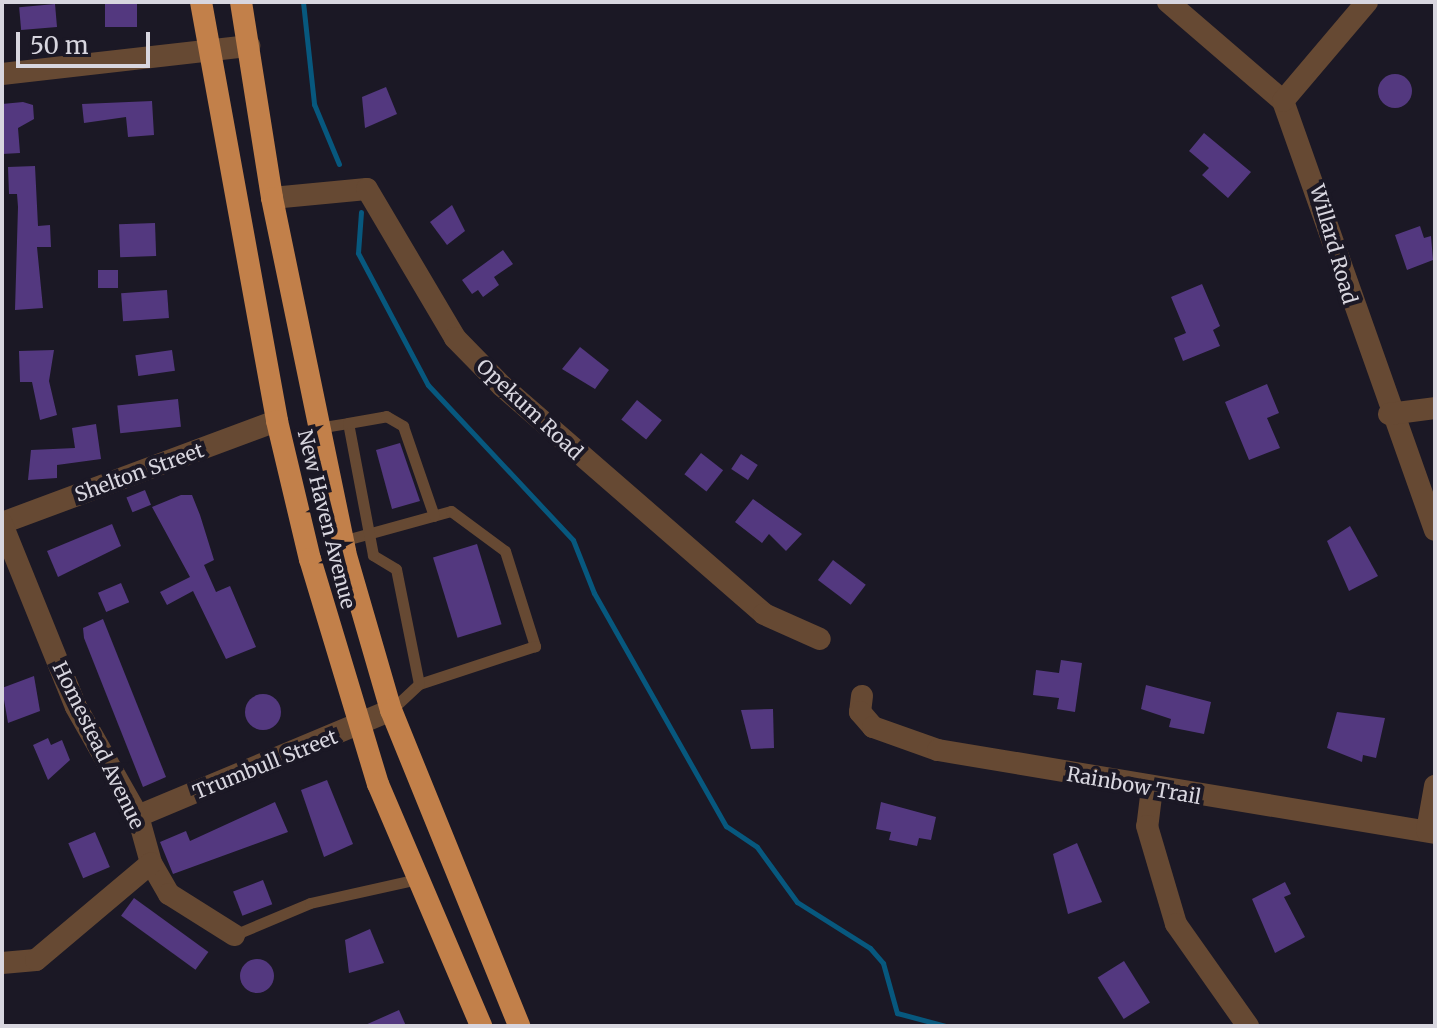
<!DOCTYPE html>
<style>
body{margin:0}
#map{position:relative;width:1437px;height:1028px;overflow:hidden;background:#1b1825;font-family:Merriweather,serif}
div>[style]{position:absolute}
.stream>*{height:5px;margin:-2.5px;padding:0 2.5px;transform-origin:2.5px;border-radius:2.5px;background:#07587e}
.building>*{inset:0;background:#53387f;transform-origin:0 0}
.round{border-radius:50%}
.service>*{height:11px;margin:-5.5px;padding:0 5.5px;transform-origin:5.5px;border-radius:5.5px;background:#664933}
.minor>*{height:22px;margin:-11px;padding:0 11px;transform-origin:11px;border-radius:11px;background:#664933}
.trunk>*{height:22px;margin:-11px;padding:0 11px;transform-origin:11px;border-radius:11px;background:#c2804a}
span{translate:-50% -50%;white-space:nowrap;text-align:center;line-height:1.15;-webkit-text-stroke:8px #1b1825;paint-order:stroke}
.street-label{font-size:20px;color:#d8d6df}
.frame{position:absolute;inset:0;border:4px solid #d8d6df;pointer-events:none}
.scale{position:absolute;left:16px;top:32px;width:134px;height:36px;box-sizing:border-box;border:4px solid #d8d6df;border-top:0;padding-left:10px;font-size:24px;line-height:28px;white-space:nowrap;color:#d8d6df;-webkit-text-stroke:6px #1b1825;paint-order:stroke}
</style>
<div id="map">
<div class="stream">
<div style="left:303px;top:2px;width:103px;rotate:83.8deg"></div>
<div style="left:314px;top:104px;width:65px;rotate:67.4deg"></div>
<div style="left:361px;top:212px;width:41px;rotate:94.2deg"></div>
<div style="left:358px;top:253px;width:149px;rotate:62.1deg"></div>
<div style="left:428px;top:385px;width:212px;rotate:46.9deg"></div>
<div style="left:573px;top:540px;width:57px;rotate:68.4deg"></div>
<div style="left:594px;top:593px;width:268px;rotate:60.5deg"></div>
<div style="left:726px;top:826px;width:37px;rotate:34deg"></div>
<div style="left:757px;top:847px;width:68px;rotate:54deg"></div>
<div style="left:797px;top:902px;width:86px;rotate:32.2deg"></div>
<div style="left:870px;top:948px;width:20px;rotate:49deg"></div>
<div style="left:883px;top:963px;width:52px;rotate:74.4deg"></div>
<div style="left:897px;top:1013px;width:51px;rotate:14.9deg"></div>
</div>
<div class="building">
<div style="left:105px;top:2px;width:32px;height:25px"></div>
<div style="left:55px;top:4px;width:23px;height:36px;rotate:85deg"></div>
<div class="round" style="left:1378px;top:74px;width:34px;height:34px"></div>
<div style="clip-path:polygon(386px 87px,397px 114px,365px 128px,362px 97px)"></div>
<div style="clip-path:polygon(152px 101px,154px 135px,128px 137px,126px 117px,84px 123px,82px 104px)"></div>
<div style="clip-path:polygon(23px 102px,33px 105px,34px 119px,18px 128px,20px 153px,2px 154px,2px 104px)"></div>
<div style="clip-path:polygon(1204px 133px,1251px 172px,1228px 198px,1202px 175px,1209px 168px,1189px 151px)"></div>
<div style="clip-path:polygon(35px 166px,38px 226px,50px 225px,51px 247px,37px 247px,43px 308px,15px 310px,18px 207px,17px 194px,9px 194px,8px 167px)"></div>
<div style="clip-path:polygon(452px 205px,465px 231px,447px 245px,430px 222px)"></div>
<div style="left:155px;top:223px;width:33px;height:36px;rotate:88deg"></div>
<div style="clip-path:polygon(1420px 226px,1424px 238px,1431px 236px,1433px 260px,1407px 270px,1395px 235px)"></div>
<div style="clip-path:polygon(503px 250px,513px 264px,494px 277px,499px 285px,483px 297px,478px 290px,472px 294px,462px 280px)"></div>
<div style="left:98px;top:270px;width:20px;height:18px"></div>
<div style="clip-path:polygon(1202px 284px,1220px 326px,1213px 330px,1220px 346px,1183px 361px,1174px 338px,1186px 333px,1171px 297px)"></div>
<div style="left:167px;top:290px;width:28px;height:46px;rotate:86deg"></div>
<div style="clip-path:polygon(580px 347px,609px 370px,595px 389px,562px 369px)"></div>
<div style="clip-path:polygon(54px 350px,49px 381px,57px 415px,40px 420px,32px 382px,20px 382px,19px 351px)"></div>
<div style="left:172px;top:350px;width:21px;height:37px;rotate:82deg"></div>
<div style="clip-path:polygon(1267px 384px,1279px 413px,1267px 418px,1280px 448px,1249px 460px,1225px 402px)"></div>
<div style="left:178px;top:399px;width:28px;height:61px;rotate:84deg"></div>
<div style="left:637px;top:400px;width:32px;height:25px;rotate:39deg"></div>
<div style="clip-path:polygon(96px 424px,101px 459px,57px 465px,57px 478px,28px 480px,31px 450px,75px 448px,72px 428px)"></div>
<div style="clip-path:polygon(400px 443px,420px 501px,392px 509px,376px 450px)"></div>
<div style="left:701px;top:453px;width:28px;height:27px;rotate:38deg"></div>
<div style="left:741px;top:454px;width:20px;height:18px;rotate:33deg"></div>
<div style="left:145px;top:490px;width:16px;height:20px;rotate:68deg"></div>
<div style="clip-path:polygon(181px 495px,192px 495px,200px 515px,214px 560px,204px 565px,216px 592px,230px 586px,256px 647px,226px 659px,193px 591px,167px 605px,160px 592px,190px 577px,152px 507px)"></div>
<div style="clip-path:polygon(753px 499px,802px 534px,786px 551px,769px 534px,762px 543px,735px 522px)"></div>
<div style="clip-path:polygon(112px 524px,121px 546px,58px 577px,47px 551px)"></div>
<div style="clip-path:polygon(1350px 526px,1378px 576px,1349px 591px,1327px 541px)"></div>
<div style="left:477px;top:544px;width:84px;height:46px;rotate:73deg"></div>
<div style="left:833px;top:560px;width:41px;height:25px;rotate:37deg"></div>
<div style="left:121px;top:583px;width:21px;height:25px;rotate:67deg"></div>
<div style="clip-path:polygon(103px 619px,166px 777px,143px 787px,84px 638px,83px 628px)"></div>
<div style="clip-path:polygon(1061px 660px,1082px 663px,1075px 712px,1057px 709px,1059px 698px,1033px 695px,1036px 670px,1059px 673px)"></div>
<div style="clip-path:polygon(34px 676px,40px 711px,8px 723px,2px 688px)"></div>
<div style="clip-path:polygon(1146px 685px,1211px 702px,1204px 734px,1169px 727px,1171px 719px,1141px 709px)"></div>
<div class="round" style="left:245px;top:694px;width:36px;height:36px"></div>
<div style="clip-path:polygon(773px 709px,774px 748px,751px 749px,741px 710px)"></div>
<div style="clip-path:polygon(1337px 712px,1385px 718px,1376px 758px,1363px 755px,1362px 762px,1327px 748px)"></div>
<div style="clip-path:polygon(48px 738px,51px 745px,62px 740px,70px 760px,48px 780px,33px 745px)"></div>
<div style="clip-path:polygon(327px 780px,353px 844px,324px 857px,301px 790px)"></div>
<div style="clip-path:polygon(275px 802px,288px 832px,173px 874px,160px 842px,186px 831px,190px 841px)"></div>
<div style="clip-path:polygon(881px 802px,936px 817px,931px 840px,919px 838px,917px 846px,889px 840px,891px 832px,876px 829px)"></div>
<div style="left:95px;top:832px;width:38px;height:29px;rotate:67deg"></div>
<div style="clip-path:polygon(1077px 843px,1102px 902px,1068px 914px,1053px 854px)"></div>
<div style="left:263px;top:880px;width:26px;height:32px;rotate:69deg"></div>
<div style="clip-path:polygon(1285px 882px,1291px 894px,1284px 897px,1305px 937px,1275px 953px,1252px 899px)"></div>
<div style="left:134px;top:898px;width:92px;height:22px;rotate:36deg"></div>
<div style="clip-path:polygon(370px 929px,384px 963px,349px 973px,345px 940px)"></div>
<div class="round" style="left:240px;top:959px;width:34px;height:34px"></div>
<div style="left:1124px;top:961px;width:49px;height:31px;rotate:58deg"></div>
<div style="clip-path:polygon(399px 1010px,406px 1026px,363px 1026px)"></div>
</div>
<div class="service">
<div style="left:317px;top:428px;width:31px;rotate:-9deg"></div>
<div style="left:342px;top:541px;width:113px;rotate:-15.4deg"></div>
<div style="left:451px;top:511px;width:67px;rotate:36.5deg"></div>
<div style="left:505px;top:551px;width:100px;rotate:72.5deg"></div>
<div style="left:535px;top:646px;width:122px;rotate:161.9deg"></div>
<div style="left:419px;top:684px;width:38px;rotate:137deg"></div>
<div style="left:419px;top:684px;width:117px;rotate:-101.3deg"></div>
<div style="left:396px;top:569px;width:27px;rotate:-149deg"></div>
<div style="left:373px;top:555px;width:134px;rotate:-100.7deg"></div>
<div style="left:348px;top:423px;width:39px;rotate:-10deg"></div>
<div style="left:386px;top:416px;width:20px;rotate:30deg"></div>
<div style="left:403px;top:426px;width:95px;rotate:71deg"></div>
<div style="left:234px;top:935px;width:82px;rotate:-22.8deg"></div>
<div style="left:310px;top:903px;width:111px;rotate:-12.5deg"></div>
</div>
<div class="minor">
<div style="left:1168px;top:2px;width:152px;rotate:40.7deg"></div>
<div style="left:1283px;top:101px;width:455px;rotate:70.5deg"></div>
<div style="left:2px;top:74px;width:249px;rotate:-6.5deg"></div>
<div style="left:1283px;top:101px;width:130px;rotate:-49.7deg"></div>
<div style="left:272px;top:198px;width:95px;rotate:-5.4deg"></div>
<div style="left:367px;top:189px;width:173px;rotate:59.4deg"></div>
<div style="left:455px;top:338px;width:67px;rotate:45.6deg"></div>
<div style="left:502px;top:386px;width:347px;rotate:41deg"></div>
<div style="left:764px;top:614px;width:61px;rotate:24.1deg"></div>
<div style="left:1389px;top:414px;width:46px;rotate:-7.4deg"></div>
<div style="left:2px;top:523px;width:293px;rotate:-20.4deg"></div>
<div style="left:2px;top:524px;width:197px;rotate:68deg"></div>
<div style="left:76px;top:707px;width:125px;rotate:60.4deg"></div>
<div style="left:138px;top:816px;width:49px;rotate:74.5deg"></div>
<div style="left:151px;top:863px;width:36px;rotate:60deg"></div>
<div style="left:169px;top:894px;width:77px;rotate:32.2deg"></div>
<div style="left:862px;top:696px;width:16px;rotate:97deg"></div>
<div style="left:860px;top:712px;width:20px;rotate:49deg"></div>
<div style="left:873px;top:727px;width:69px;rotate:19.5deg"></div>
<div style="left:938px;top:750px;width:504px;rotate:9.48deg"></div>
<div style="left:1152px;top:788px;width:38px;rotate:97deg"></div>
<div style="left:1147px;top:826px;width:102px;rotate:73.5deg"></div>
<div style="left:1176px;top:924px;width:125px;rotate:54.8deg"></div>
<div style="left:138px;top:816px;width:274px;rotate:-22.7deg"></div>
<div style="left:1427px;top:831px;width:46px;rotate:-79.9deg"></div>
<div style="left:2px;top:963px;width:34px;rotate:-5deg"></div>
<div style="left:36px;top:960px;width:150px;rotate:-40.1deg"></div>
</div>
<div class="trunk">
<div style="left:201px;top:2px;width:426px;rotate:79.7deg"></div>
<div style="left:277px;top:421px;width:142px;rotate:76.6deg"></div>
<div style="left:310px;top:559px;width:235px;rotate:73.2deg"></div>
<div style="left:378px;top:784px;width:263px;rotate:66.9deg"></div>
<div style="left:241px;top:2px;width:198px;rotate:81deg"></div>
<div style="left:272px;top:198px;width:361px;rotate:78.3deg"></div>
<div style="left:345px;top:552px;width:165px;rotate:73.8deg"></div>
<div style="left:391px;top:710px;width:341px;rotate:67.9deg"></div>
</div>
<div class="street-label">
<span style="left:1334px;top:244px;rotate:74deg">Willard Road</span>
<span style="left:530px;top:409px;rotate:43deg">Opekum Road</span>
<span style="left:139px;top:472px;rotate:-20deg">Shelton Street</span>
<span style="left:327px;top:519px;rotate:76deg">New Haven Avenue</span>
<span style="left:99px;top:745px;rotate:64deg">Homestead Avenue</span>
<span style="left:265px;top:764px;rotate:-22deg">Trumbull Street</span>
<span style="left:1134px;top:785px;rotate:10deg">Rainbow Trail</span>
</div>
<div class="frame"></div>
<div class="scale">50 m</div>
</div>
